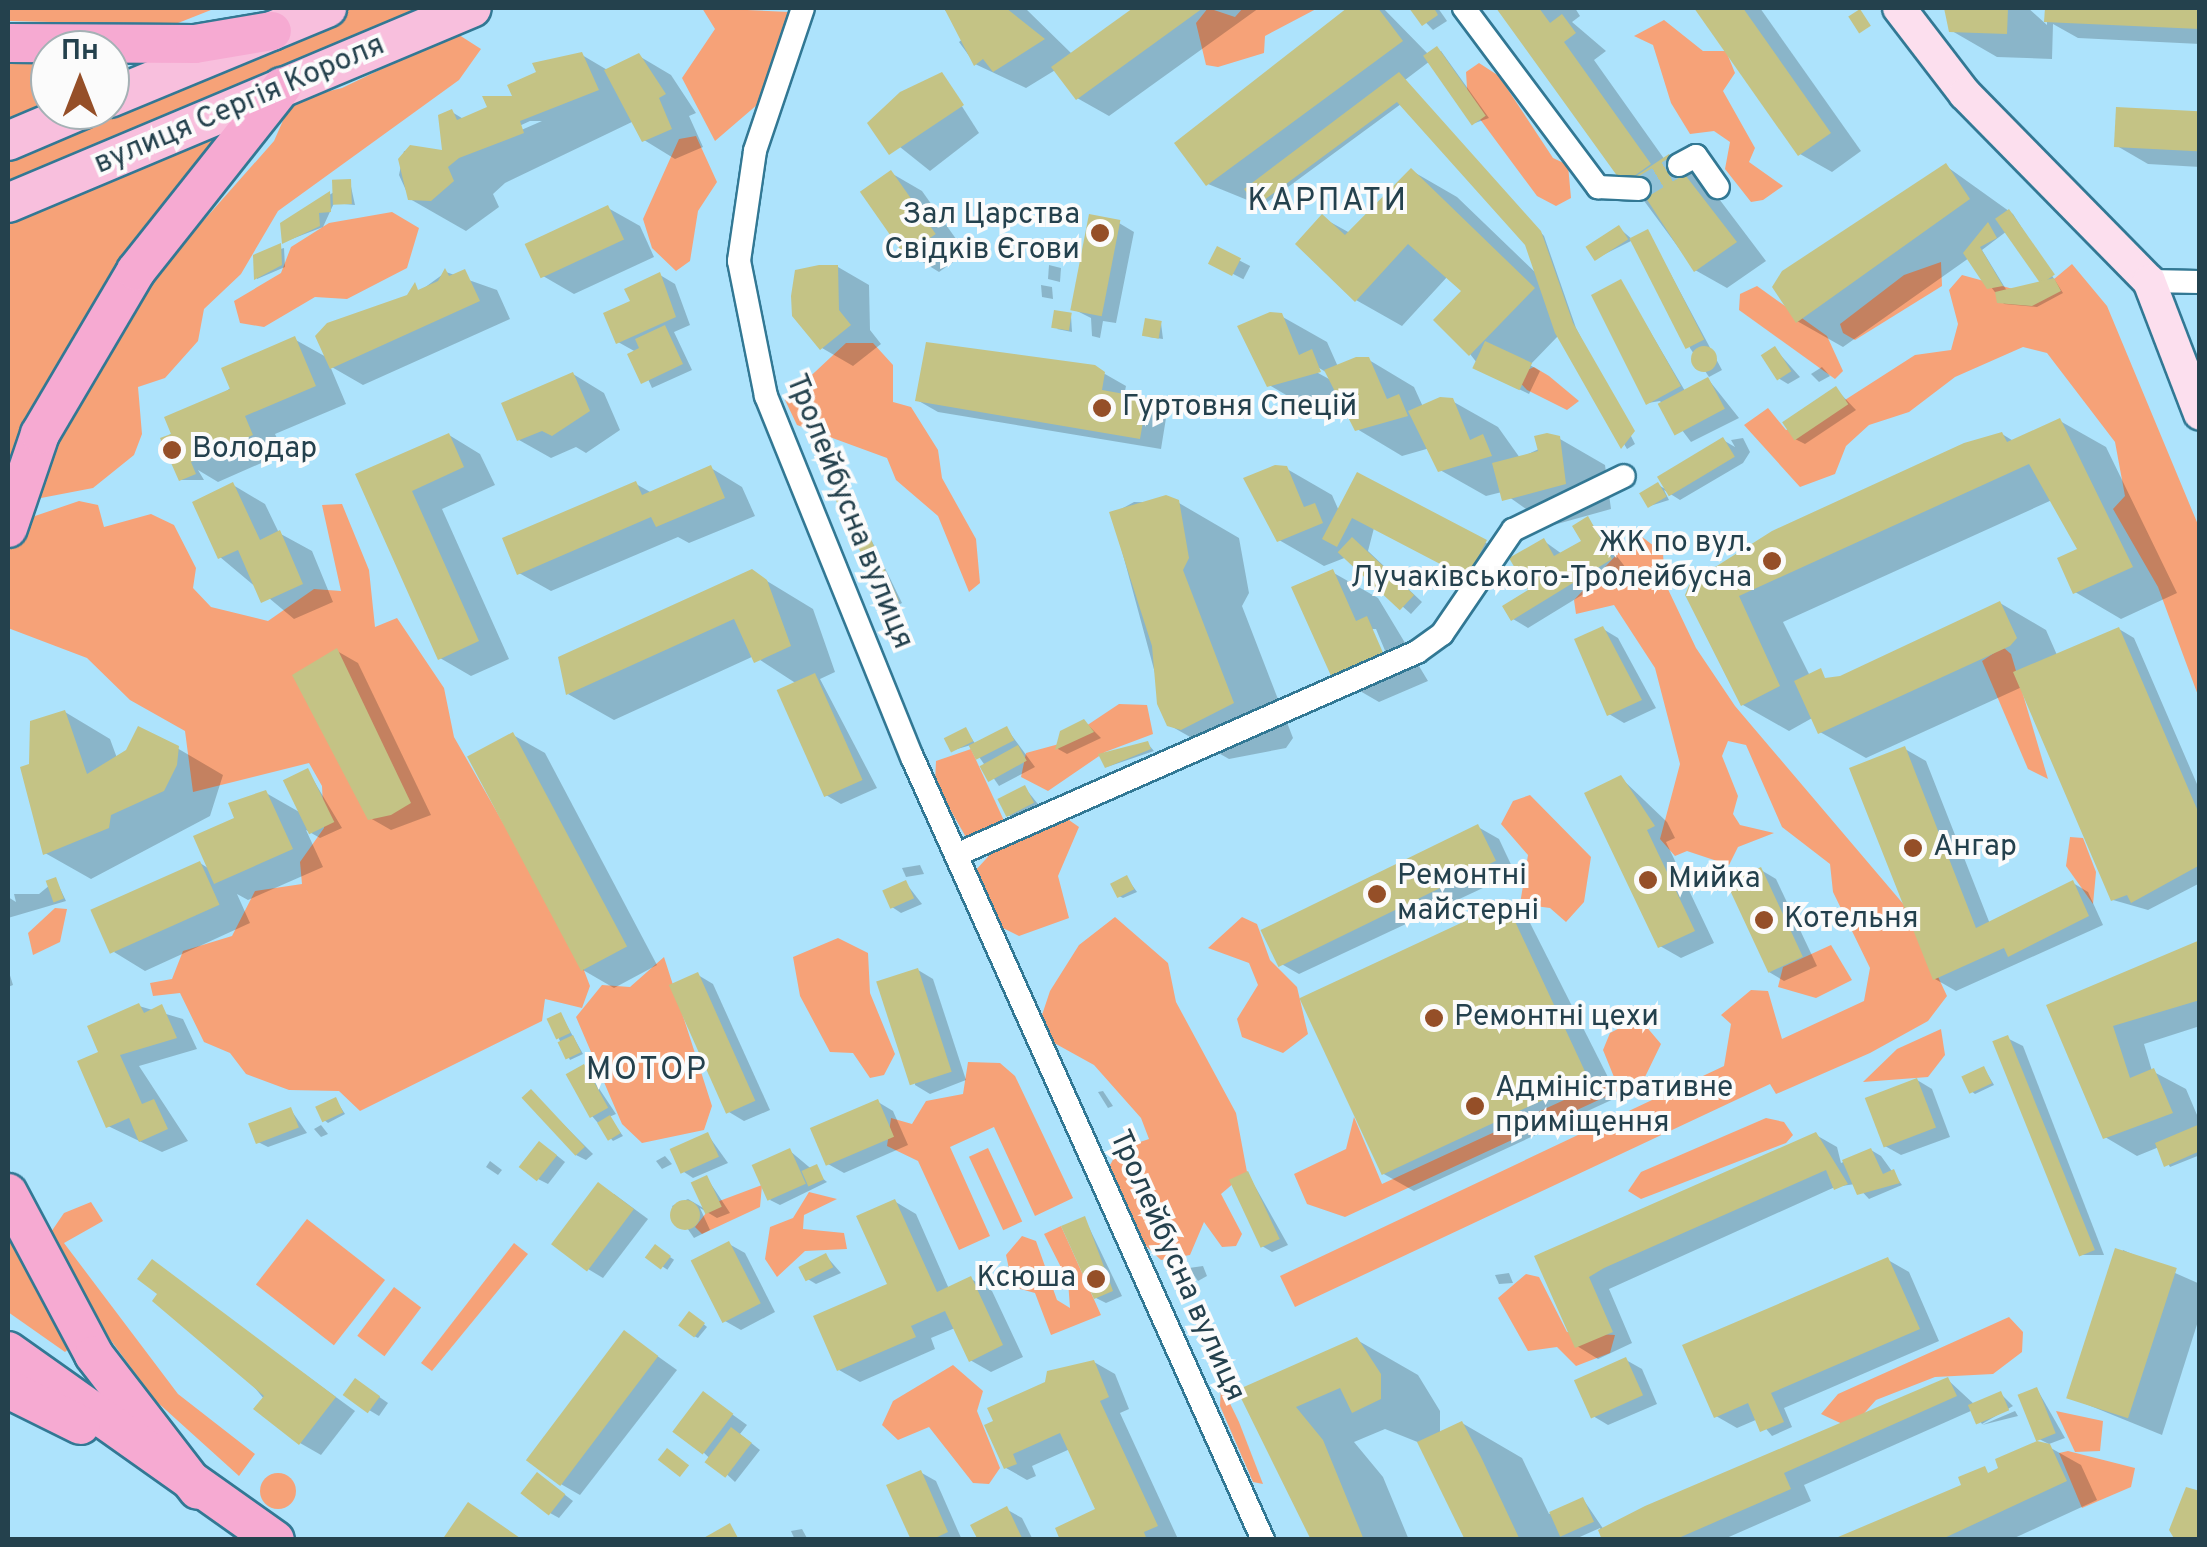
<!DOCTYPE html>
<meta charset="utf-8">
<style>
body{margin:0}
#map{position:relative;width:2207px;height:1547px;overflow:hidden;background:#ade3fc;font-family:Overpass,sans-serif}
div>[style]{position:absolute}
.green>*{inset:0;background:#f6a278;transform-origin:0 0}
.round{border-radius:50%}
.shadow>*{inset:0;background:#0003;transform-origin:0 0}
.building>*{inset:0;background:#c4c385;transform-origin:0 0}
.minor-tunnel>*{height:22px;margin-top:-11px;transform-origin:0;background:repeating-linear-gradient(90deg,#92c3d9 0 22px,transparent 0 33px)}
.roads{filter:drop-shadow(2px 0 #327894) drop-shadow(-2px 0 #327894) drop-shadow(0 2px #327894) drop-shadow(0 -2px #327894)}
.minor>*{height:22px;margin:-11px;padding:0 11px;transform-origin:11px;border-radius:11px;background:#fff}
.secondary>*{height:32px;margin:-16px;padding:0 16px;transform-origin:16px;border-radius:16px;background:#fcdfee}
.primary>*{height:38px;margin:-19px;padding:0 19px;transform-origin:19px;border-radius:19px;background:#f8bfdd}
.trunk>*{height:38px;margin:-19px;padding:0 19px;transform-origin:19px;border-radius:19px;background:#f6aad2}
.dots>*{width:28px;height:28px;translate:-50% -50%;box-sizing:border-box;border:5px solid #fbfbfb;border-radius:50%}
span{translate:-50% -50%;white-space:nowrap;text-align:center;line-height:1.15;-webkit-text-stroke:8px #fbfbfb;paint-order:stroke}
.street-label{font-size:30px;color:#24414d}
.poi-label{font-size:30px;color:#24414d}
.right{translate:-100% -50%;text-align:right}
.left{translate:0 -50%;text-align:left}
.neighbourhood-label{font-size:32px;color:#24414d;letter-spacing:2.5px}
.frame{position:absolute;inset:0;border:10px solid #24414d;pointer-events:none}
.north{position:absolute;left:30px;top:30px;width:100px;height:100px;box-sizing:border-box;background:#fbfbfb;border:2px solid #a5b1b5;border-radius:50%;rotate:0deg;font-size:28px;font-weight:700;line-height:40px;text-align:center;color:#24414d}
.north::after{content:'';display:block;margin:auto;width:35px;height:45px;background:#954f28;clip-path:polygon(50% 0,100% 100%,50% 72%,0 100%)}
</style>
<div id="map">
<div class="green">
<div style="clip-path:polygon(8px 8px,216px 8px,173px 25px,10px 21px)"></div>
<div style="clip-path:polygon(350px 8px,441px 8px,8px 191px,8px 152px)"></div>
<div style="clip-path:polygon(702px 8px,789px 12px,758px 104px,715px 141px,682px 78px,715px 29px)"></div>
<div style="clip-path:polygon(1208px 8px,1235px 17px,1243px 8px,1318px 8px,1265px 36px,1264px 53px,1218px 67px,1206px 65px,1196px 23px)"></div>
<div style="clip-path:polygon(1664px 20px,1703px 51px,1726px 51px,1735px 73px,1723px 91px,1755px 148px,1749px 162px,1783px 186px,1763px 200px,1751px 202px,1725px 169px,1730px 142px,1714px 131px,1690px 134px,1671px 103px,1653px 45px,1634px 36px)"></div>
<div style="clip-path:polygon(456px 33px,481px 49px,459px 80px,278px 211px,241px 274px,204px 309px,198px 341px,165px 378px,138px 387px,142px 434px,134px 455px,93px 488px,41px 498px,39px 456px,122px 313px,274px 141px,292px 100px,342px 88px)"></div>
<div style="clip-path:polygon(8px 49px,50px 52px,50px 102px,8px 120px)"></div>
<div style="clip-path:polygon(1479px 63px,1499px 76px,1553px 158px,1568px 165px,1571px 198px,1556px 206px,1537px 196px,1468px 103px,1466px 72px)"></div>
<div style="clip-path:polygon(248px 120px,8px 474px,8px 223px)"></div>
<div style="clip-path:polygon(696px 136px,717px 182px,698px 211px,690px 261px,676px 271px,652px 248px,643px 219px,679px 139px)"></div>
<div style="clip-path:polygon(392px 212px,419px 228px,407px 268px,347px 299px,315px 297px,264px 327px,240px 323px,234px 301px,281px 273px,291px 247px,329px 223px)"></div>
<div style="clip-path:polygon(1941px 262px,1942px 286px,1855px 340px,1843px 333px,1840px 324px,1904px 275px)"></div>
<div style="clip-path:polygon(2072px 264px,2107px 306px,2199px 527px,2199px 698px,2158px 587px,2113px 509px,2125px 496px,2115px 442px,2047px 353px,2023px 347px,1955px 377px,1909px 412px,1869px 425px,1846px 446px,1835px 474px,1800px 487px,1744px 425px,1768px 408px,1786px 430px,1806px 425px,1915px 355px,1951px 350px,1958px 324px,1949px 290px,1962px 275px,2035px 295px)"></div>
<div style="clip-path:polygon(1757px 286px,1827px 336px,1843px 371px,1835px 379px,1739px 310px,1740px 294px)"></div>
<div style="clip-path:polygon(846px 343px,873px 343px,893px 365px,893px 402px,911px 407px,938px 450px,942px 478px,976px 539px,980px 583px,969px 592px,938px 516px,896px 480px,887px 458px,797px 425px,785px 400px)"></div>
<div style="clip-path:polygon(1534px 367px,1549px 376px,1579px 401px,1567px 410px,1527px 390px,1514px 376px)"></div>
<div style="clip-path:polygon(79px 501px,98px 505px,104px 527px,151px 514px,174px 525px,196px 568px,193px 588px,211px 607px,268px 621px,314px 589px,341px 591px,322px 505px,342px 504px,369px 570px,375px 627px,397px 618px,444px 688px,454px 737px,577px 952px,590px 986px,582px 1008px,545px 999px,542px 1021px,360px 1111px,339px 1091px,289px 1090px,246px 1074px,230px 1053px,204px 1042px,180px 993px,153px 996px,150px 983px,172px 979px,183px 951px,232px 936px,255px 891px,302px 884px,300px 862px,324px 828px,322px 786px,309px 763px,193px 792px,185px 731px,130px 700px,87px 658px,8px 628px,10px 541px,35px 516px)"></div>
<div style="clip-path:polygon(1637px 533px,1663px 553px,1665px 583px,1696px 648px,1735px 706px,1905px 906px,1947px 996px,1928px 1021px,1870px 1053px,1776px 1094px,1770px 1084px,1295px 1307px,1280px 1276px,1724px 1066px,1731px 1024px,1721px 1015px,1751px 990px,1768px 991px,1782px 1039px,1864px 1001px,1870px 968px,1833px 892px,1830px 864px,1782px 827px,1746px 745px,1728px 741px,1722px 756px,1738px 796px,1733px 814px,1740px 825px,1774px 833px,1738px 847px,1729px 865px,1687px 851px,1675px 856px,1660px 839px,1680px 764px,1655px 668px,1614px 605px,1576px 614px,1574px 600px)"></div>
<div style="clip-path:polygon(2003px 647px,2011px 654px,2048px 779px,2028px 769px,1982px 661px)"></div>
<div style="clip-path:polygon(1119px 704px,1147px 705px,1153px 734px,1105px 752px,1048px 791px,1021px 777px,1026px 753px,1059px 744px)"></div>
<div style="clip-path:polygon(971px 749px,1006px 825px,967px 839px,935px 783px,936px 761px)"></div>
<div style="clip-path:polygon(1530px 795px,1591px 857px,1584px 902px,1566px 922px,1550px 908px,1520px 904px,1528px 855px,1501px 824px,1513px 801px)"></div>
<div style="clip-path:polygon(1066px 818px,1079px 827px,1058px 876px,1069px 918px,1019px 936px,1003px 928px,974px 872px,996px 848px)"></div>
<div style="clip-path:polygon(2070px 837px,2083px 838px,2096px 872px,2093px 904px,2066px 866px)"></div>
<div style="clip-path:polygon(55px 908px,67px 909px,60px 942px,33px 955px,28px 933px)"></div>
<div style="clip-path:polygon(1115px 917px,1168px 963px,1176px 1002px,1236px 1113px,1247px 1172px,1221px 1194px,1242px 1234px,1236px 1246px,1222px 1247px,1204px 1222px,1190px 1255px,1161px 1260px,1146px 1246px,1105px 1174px,1119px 1149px,1149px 1139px,1141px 1118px,1094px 1065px,1047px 1039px,1041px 1018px,1050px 991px,1079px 945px)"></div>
<div style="clip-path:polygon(1242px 917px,1257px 924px,1270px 960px,1297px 987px,1308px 1034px,1283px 1053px,1242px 1037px,1237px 1019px,1258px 985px,1249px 963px,1208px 948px)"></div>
<div style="clip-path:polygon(838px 938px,868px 953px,870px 993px,895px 1054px,884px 1075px,870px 1078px,853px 1053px,830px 1052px,800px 996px,793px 957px)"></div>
<div style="clip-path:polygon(1831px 945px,1852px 980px,1816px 998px,1778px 987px,1783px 967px)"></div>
<div style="clip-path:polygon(664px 957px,712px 1106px,704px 1130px,642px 1143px,622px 1124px,576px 1017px,602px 985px,630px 987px)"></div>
<div style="clip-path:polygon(1639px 1018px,1661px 1044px,1644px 1079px,1345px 1217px,1307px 1204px,1294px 1174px,1346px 1149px,1354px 1117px,1382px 1184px,1614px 1077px,1603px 1050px,1610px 1033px)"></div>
<div style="clip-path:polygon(1941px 1029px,1945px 1055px,1928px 1077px,1863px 1082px,1897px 1049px)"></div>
<div style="clip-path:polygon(968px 1062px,1000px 1063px,1015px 1076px,1073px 1198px,1035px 1216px,994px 1127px,950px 1147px,990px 1236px,959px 1250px,918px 1161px,887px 1146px,891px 1118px,912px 1124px,926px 1101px,963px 1094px)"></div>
<div style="clip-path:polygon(1766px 1118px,1784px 1122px,1793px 1135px,1786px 1143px,1641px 1199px,1628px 1191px,1641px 1172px)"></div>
<div style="left:988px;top:1148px;width:81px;height:21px;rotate:65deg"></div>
<div style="clip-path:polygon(762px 1185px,760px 1207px,702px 1234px,695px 1227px,714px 1203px)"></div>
<div style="clip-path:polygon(809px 1192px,837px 1199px,804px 1215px,803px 1229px,844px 1233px,847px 1249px,805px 1251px,777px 1277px,765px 1259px,770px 1227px,793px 1218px)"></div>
<div style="clip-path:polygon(91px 1202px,103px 1221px,64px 1243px,178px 1394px,255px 1454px,239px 1476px,156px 1401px,80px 1299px,49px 1235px,64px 1213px)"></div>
<div style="left:307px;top:1219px;width:99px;height:83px;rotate:38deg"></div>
<div style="clip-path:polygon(8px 1224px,72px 1346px,65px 1352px,8px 1312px)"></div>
<div style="clip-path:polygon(1061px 1226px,1101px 1315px,1051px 1335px,1035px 1293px,1013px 1287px,1006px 1255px,1022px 1236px,1036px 1241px,1057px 1300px,1070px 1308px,1068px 1281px,1044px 1234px)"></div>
<div style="clip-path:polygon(514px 1243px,528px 1254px,432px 1371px,421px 1363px)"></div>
<div style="clip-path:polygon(1526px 1274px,1539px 1277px,1567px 1332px,1615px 1335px,1610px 1353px,1576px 1366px,1557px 1347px,1528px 1351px,1498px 1298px)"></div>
<div style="left:394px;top:1287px;width:34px;height:61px;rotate:37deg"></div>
<div style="clip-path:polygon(2009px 1317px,2023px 1332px,2022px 1352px,1993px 1374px,1935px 1377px,1876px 1400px,1851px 1428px,1821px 1414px,1838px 1394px)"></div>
<div style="clip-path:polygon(953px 1365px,983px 1391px,977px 1411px,1000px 1468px,989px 1484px,973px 1483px,929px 1427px,898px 1440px,882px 1425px,893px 1401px)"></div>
<div style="clip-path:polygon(1221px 1385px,1239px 1422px,1263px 1484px,1253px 1482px,1220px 1406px)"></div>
<div style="clip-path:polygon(2056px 1411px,2103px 1421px,2100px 1451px,2075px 1452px)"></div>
<div style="clip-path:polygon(2068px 1451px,2135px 1468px,2131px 1487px,2082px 1508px,2059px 1453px)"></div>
<div class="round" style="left:260px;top:1473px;width:36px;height:36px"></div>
</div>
<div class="shadow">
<div style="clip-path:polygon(943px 8px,1025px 8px,1072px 54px,1137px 8px,1259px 8px,1109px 116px,1077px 98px,1057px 69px,1026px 88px,975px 64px,959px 42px,968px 35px)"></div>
<div style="clip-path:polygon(1383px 8px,1429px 55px,1441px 51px,1489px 118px,1475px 123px,1430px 61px,1405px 80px,1544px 236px,1576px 328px,1635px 444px,1627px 449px,1559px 335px,1530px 365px,1540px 371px,1529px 394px,1485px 373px,1470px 354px,1464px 291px,1448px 276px,1402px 326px,1356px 300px,1323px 218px,1350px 233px,1412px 171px,1457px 197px,1538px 275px,1527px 243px,1401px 104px,1262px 206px,1208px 184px,1177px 143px,1350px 9px)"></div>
<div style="clip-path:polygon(1412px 8px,1438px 8px,1447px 21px,1433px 30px)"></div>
<div style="clip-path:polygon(1502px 8px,1575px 8px,1580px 16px,1572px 22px,1606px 51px,1594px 60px,1665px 160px,1701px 175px,1766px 261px,1727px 288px,1695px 270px)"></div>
<div style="clip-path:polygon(1697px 8px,1760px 8px,1861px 151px,1832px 172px,1800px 154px)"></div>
<div style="clip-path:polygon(1953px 8px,2028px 8px,2047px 25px,2047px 8px,2200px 8px,2200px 44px,2078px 38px,2053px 24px,2052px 59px,1997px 57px,1952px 31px)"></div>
<div style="clip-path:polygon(evenodd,582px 55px,609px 71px,639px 56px,671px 75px,696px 113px,689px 116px,703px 147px,675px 159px,644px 140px,634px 121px,505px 183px,493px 194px,499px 207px,466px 231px,410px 199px,399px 175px,404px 151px,445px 153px,452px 112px,465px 120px,515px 99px,582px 55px,530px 121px,542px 121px,519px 131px,517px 127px,530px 121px)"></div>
<div style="clip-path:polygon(942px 75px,979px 133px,930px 171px,870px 123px)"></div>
<div style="clip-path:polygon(2119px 109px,2200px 115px,2200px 167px,2148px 164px,2117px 146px)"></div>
<div style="clip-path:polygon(evenodd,1946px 166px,2013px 214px,2063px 293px,2037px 307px,2004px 304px,1969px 258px,1843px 347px,1797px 321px,1946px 166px,2007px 231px,2044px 283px,2007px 291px,1982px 250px,2007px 231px)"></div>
<div style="clip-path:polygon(891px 173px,922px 191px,966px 253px,939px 272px,908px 253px)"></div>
<div style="clip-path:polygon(350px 182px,355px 205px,334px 203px,323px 227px,284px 242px,283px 224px)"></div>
<div style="clip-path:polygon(608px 208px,640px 226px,654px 257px,574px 294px,543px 276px)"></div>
<div style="clip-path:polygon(1119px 223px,1134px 232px,1116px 323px,1103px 321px,1100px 338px,1092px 336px,1091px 318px,1073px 309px)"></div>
<div style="clip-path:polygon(1619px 228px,1633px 240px,1595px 259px)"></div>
<div style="clip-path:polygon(1648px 232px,1722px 370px,1709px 377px,1690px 348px)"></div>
<div style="clip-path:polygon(284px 248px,285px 267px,257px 279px,256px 256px)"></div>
<div style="left:1219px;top:250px;width:35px;height:15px;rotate:27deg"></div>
<div style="clip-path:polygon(1049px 265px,1061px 268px,1060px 282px,1048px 279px)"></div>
<div style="clip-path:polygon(838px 267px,869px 285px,870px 330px,881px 344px,853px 366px,822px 348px)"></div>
<div style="clip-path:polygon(446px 272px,497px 290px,510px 319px,363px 385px,330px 366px,346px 404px,275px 434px,284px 453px,218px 482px,198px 470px,204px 480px,181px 480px,164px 439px,294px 339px,328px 358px)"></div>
<div style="clip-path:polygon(660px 275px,675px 284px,690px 325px,674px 332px,692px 370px,652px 388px,636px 352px,618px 342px,633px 303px)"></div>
<div style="clip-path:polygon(1621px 282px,1685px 391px,1708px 379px,1739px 418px,1691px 442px,1660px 401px,1648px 403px)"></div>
<div style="clip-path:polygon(1041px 285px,1052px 287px,1053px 299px,1042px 297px)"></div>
<div style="clip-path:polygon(1071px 316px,1072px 332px,1057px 329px)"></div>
<div style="clip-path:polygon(evenodd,1281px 316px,1327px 342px,1339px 369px,1369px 360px,1414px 387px,1424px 409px,1452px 401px,1498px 427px,1520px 458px,1560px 439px,1605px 465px,1611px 509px,1550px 526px,1502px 492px,1486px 496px,1440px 470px,1430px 448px,1402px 456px,1357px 429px,1344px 403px,1315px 412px,1269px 385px,1281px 316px,1311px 363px,1329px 374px,1329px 379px,1309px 368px,1311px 363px)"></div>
<div style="clip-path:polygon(1161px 323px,1163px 339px,1149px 337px)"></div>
<div style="clip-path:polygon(1775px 349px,1800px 377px,1788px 384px,1778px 378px)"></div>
<div style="clip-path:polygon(1822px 367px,1830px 376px,1819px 382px,1811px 374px)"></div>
<div style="clip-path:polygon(573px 374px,604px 393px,620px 430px,586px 453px,576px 447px,551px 458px,519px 440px)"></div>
<div style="clip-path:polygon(1105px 374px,1126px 386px,1124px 396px,1167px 412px,1161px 449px,938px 412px,917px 400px)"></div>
<div style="clip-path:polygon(1836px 389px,1856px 410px,1805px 444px,1795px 439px)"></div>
<div style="clip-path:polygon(2060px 421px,2106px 447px,2177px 593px,2121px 619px,2075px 592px,2080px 550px,2052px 500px,1783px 622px,1810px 676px,1836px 680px,2000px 603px,2046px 630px,2057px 655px,2119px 629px,2134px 638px,2200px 791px,2200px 883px,2148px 910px,2113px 900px,2022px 687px,1866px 758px,1820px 732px,1814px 717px,1789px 731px,1743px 705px,1688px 595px,2002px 434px,2015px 442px)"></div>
<div style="clip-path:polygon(449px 435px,480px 454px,495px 485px,442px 509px,509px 659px,471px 676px,440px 658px,358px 475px)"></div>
<div style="clip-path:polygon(1743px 438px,1750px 452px,1743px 463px,1680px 500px,1664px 490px,1669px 500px,1650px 506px,1658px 485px,1669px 491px,1723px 440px,1735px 447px,1731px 440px)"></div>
<div style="clip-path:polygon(711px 468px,742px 487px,755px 516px,689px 543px,678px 537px,551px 591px,519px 573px,636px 484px,652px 493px)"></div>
<div style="clip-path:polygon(1287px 469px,1332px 495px,1339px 511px,1358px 475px,1507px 554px,1489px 588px,1374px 528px,1368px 551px,1422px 602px,1411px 614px,1347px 557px,1324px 566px,1279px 540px)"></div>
<div style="clip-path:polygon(233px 485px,265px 504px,279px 533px,312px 551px,333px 602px,294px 619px,220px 557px)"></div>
<div style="clip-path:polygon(847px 490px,902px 603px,893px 608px,889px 605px)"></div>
<div style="clip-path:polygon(1134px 502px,1179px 503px,1239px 538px,1249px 593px,1242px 606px,1293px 738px,1286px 748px,1229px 759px,1169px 725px,1112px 514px)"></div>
<div style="clip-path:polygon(1588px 519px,1626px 568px,1528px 628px,1513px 619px,1532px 591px,1544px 541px,1562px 554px,1584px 542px)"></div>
<div style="clip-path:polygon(752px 572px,813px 609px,835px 672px,820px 679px,877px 788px,841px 804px,826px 795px,797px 684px,754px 656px,614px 720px,568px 694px)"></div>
<div style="clip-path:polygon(evenodd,1332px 572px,1378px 598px,1428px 681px,1379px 702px,1334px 676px,1332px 572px,1370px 629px,1376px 629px,1391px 665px,1387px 667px,1370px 629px)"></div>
<div style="clip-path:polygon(1603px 629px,1618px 638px,1656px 708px,1624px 723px,1609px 714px)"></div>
<div style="clip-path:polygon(337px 651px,358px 663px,431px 815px,391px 830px,370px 818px)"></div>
<div style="clip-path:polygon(65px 712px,110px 739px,117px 758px,177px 748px,223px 775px,210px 816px,91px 879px,45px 853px)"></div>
<div style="clip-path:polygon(1084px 721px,1101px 738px,1067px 754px,1058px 749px,1062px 732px)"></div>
<div style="clip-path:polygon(1007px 729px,1035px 767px,999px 786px,971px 745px,954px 750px,966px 730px,976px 745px)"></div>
<div style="clip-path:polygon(513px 735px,545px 753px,657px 965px,614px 988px,583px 970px)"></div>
<div style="clip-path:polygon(1148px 744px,1154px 751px,1107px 767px)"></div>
<div style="clip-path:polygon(1905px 749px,1926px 761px,1990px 924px,2073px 883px,2088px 892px,2103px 925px,1956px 991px,1935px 979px)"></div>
<div style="clip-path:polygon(308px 771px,342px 828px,320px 838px,306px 830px,323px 867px,248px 900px,237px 894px,250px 923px,145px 971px,114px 952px,200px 863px,211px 870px,237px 819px,266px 793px,301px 813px)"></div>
<div style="clip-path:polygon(1621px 778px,1667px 822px,1675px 838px,1666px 842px,1714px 943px,1681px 958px,1660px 946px)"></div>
<div style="clip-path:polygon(1025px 788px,1042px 809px,1018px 821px,1008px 815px)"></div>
<div style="clip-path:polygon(1478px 827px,1499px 839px,1515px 873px,1299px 974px,1278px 962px)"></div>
<div style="clip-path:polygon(920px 865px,924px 874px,906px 877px,902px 868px)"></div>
<div style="clip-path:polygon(1761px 870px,1776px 879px,1817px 966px,1784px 981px,1769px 972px)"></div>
<div style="clip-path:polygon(1127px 878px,1137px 892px,1123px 898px,1119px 896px)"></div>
<div style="clip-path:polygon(56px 880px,66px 901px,8px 918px,8px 897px,16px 902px,14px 894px,39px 894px)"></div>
<div style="clip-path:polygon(905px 882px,922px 904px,901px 913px,892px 907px)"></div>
<div style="clip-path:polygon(1506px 905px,1527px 917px,1618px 1097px,1414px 1191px,1382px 1173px)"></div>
<div style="clip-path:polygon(2200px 943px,2200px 1026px,2144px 1044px,2152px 1071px,2186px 1089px,2200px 1122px,2200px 1155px,2170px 1167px,2159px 1147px,2137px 1156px,2105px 1137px,2050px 1006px)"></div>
<div style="clip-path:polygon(8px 969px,13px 985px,8px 987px)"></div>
<div style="clip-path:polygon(918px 970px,933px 979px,966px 1080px,930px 1094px,915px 1085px)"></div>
<div style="clip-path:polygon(698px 975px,713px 984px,770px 1110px,744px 1121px,729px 1112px)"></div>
<div style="clip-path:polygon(139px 1006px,183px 1019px,197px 1049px,139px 1066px,188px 1141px,162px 1152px,108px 1126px,101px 1053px)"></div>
<div style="clip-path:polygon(561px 1015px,583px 1054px,570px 1060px,559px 1039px)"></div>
<div style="clip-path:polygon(2007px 1038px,2023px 1046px,2104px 1255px,2081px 1255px)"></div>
<div style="clip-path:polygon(584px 1066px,616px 1114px,609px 1117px,623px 1136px,613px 1141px,592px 1116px)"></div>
<div style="clip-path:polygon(1984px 1068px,1994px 1085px,1975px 1094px,1971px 1091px)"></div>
<div style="clip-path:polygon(1917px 1080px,1932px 1089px,1950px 1137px,1901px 1155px,1885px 1146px)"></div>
<div style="clip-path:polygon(1103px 1091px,1113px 1106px,1108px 1108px,1098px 1092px)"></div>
<div style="clip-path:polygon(531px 1092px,593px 1154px,586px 1160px,576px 1155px)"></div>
<div style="clip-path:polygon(336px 1100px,345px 1114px,328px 1123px,324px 1120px)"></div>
<div style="clip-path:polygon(878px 1102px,893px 1111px,908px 1145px,844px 1173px,828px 1164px)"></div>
<div style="clip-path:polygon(291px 1110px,307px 1133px,268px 1147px,258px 1142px)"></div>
<div style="clip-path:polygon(321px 1125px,328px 1134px,321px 1137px,314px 1129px)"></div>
<div style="clip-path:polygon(708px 1135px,728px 1163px,693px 1178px,684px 1172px)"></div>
<div style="clip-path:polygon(1816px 1135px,1837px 1147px,1841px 1163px,1871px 1150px,1881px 1156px,1902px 1185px,1869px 1199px,1855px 1184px,1835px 1187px,1609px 1289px,1632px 1343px,1598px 1359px,1577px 1346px,1537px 1257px)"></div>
<div style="clip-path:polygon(550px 1150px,565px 1162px,548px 1184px,538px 1179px)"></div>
<div style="clip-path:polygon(790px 1151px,827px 1182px,780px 1205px,770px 1200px)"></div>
<div style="clip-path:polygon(665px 1156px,672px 1164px,662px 1169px,656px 1161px)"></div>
<div style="clip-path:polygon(490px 1161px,502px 1170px,498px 1175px,486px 1167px)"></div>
<div style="clip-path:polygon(1248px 1174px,1288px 1245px,1272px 1252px,1262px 1246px)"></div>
<div style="clip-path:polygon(707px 1178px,730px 1213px,717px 1218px,700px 1208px,710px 1230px,694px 1238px,672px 1206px,688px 1199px,705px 1209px)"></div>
<div style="clip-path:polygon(614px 1194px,648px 1219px,603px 1278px,588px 1269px)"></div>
<div style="clip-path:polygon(894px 1201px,916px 1214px,949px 1289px,971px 1279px,992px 1291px,1023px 1357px,991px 1372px,970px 1360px,955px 1328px,931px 1338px,935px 1349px,860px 1382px,839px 1370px,890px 1285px)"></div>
<div style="clip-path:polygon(1085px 1219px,1122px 1296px,1106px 1303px,1096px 1298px)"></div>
<div style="clip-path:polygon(729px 1244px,745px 1253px,775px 1312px,741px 1330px,725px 1321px)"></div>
<div style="left:655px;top:1247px;width:23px;height:12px;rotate:34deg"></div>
<div style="clip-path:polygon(2123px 1250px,2200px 1284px,2200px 1315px,2162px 1435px,2071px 1398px)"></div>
<div style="clip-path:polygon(826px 1256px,841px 1273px,816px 1284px,806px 1278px)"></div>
<div style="clip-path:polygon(1888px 1260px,1909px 1272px,1939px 1341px,1784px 1408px,1792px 1427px,1772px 1436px,1758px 1419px,1737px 1428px,1716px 1416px)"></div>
<div style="clip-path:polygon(153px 1263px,355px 1411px,321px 1455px,300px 1443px)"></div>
<div style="clip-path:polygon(1203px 1266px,1207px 1276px,1198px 1281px,1189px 1268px)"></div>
<div style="clip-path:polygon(1509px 1273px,1513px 1283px,1499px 1284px,1495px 1275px)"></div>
<div style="clip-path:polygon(694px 1316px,707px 1327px,698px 1338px,694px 1336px)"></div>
<div style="clip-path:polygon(625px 1333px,677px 1370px,580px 1495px,559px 1483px)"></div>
<div style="clip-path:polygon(1357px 1340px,1418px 1375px,1440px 1411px,1440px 1434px,1462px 1423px,1522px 1458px,1549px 1514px,1583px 1499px,1604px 1530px,1948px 1380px,1975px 1405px,2001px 1394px,2013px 1406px,1982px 1424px,1973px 1410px,1804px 1485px,1811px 1501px,1722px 1540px,1605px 1540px,1600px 1528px,1573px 1540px,1468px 1540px,1420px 1443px,1385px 1429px,1354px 1442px,1383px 1477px,1409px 1540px,1313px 1540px,1241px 1391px)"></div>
<div style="clip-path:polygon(1626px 1360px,1642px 1369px,1657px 1404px,1608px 1425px,1593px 1416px)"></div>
<div style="clip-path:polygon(1094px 1362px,1115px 1374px,1129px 1409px,1120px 1413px,1178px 1539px,1063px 1540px,1099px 1511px,1070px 1449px,1032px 1466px,1036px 1476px,1027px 1480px,1006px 1468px,987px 1426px)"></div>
<div style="clip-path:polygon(365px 1387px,388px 1403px,379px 1416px,369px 1410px)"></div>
<div style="clip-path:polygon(2037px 1389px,2065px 1438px,2049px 1444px,2039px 1439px)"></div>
<div style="clip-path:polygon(704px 1394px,747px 1425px,740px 1434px,760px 1450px,735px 1482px,703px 1452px)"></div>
<div style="clip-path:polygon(2015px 1411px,2018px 1416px,1982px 1425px)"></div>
<div style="clip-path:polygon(2049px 1447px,2081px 1465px,2097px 1500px,2010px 1540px,1841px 1540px)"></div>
<div style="clip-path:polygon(920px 1472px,936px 1481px,962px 1540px,914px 1540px)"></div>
<div style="clip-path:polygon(547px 1481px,573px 1501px,559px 1518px,550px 1513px)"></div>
<div style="clip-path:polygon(1006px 1509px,1022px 1518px,1033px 1540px,980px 1540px)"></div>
<div style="clip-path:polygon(802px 1529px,808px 1540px,795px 1540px,791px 1531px)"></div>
</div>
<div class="building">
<div style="clip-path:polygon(944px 8px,1006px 8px,1045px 39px,993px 72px,983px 59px,974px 66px)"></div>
<div style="clip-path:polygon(1133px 8px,1203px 8px,1076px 100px,1051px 67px)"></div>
<div style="clip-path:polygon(1347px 8px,1378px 8px,1403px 41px,1206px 186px,1174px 143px)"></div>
<div style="clip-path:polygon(1409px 8px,1434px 8px,1438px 15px,1422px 26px)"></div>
<div style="clip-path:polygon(1496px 8px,1539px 8px,1550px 23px,1562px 14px,1576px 33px,1564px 42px,1651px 164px,1623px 184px)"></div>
<div style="clip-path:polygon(1694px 8px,1743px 8px,1831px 133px,1798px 156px)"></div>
<div style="clip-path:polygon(1944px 8px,2008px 8px,2007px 34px,1949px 32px)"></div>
<div style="clip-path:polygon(2045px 8px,2200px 8px,2200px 29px,2044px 22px)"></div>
<div style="left:1860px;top:9px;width:20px;height:14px;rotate:57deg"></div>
<div style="left:1437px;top:46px;width:85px;height:17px;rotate:55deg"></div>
<div style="clip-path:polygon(582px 52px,599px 90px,520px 121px,524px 133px,459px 158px,448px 167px,454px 181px,431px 201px,408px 200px,398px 159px,410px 145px,442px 150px,438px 115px,452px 109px,457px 120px,487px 107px,482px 96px,512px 96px,507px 85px,536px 72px,532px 63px)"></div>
<div style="clip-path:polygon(639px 53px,666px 94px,659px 98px,672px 129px,642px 142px,604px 70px)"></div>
<div style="clip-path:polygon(942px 72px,964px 105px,889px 155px,867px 123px,900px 92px)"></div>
<div style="clip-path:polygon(1399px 72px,1541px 231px,1573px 323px,1635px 431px,1621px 449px,1555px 333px,1525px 245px,1397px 102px,1256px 206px,1244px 189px)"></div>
<div style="left:2116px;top:107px;width:83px;height:40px;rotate:3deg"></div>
<div style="clip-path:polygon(1669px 154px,1737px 242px,1694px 272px,1633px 178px)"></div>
<div style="clip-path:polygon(1946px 163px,1970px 199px,1796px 323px,1772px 287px,1782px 271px)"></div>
<div style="clip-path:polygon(1411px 168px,1535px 288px,1469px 356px,1433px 320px,1461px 291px,1408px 244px,1355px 302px,1295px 244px,1322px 214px,1345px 235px)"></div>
<div style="left:891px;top:170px;width:78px;height:38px;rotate:55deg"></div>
<div style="left:351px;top:179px;width:25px;height:19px;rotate:88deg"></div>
<div style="clip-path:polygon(330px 191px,331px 212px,319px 213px,320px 226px,282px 244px,280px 223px)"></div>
<div style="left:608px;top:205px;width:38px;height:92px;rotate:65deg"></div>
<div style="left:2009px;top:209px;width:80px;height:17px;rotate:55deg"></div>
<div style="left:1089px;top:214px;width:32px;height:98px;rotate:11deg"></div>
<div style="clip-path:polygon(1988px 222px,1997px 238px,1980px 247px,2003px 286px,1987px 289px,1963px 253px)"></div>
<div style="left:1619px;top:225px;width:17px;height:40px;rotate:57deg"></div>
<div style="left:1648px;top:229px;width:124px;height:21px;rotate:63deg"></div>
<div style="clip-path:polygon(281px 243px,282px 265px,254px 280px,253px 255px)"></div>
<div style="left:1217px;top:246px;width:27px;height:20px;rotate:27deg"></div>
<div style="clip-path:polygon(819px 265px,838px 265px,839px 310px,851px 325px,820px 350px,792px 316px,791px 296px,795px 270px)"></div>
<div style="clip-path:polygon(445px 268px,449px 276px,465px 269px,480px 301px,330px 369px,315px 336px,327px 323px,407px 295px,415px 282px,418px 290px,438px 281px)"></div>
<div style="clip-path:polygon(660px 272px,676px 317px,616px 344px,603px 313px,630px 301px,624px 289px)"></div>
<div style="clip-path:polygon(2054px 278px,2061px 291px,2032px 306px,1997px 303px,1995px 292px)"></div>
<div style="clip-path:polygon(1621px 279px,1681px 386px,1646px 405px,1591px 295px)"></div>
<div style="left:1054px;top:310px;width:18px;height:18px;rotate:9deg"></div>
<div style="clip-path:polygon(1270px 312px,1282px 313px,1299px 355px,1312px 349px,1321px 372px,1267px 387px,1237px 326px)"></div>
<div style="left:1145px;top:318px;width:17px;height:18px;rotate:10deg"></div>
<div style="clip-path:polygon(665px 325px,683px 364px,641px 384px,627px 354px,639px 348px,635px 339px)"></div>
<div style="clip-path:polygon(295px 336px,316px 386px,245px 416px,253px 435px,191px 462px,196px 474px,179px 481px,160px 438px,171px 434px,164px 417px,230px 389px,221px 368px)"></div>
<div style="left:1485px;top:341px;width:52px;height:30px;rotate:25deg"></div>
<div style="clip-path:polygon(926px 342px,1095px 365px,1105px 372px,1102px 390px,1147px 398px,1140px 439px,915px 401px)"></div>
<div class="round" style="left:1691px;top:346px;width:26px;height:26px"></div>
<div style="left:1775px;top:346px;width:30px;height:17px;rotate:57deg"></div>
<div style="clip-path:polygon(1356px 357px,1369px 357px,1387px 399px,1399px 394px,1408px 416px,1355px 431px,1324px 370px)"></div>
<div style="clip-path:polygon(573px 372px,590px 411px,552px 436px,542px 431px,517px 441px,501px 403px)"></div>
<div style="left:1708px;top:377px;width:36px;height:57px;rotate:62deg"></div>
<div style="left:1836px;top:386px;width:22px;height:65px;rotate:56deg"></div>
<div style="clip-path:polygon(1440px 397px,1453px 398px,1470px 440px,1483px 434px,1492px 456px,1438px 472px,1408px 411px)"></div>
<div style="clip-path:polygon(2060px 418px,2133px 567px,2073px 594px,2057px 558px,2077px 549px,2029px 464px,1739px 596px,1780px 686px,1741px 706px,1685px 595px,1690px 583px,1772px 531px,1964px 443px,2002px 432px,2007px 442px)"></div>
<div style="clip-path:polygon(449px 433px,464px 467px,412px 491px,479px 641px,438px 660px,355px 474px)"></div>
<div style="clip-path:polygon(1547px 433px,1560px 436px,1566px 484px,1502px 501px,1492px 463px,1538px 451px,1534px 436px)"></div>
<div style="left:1723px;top:437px;width:23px;height:77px;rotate:59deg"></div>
<div style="clip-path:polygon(711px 465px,725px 498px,656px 527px,651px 517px,517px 575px,502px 538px,636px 481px,642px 495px)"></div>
<div style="clip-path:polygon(1275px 465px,1287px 466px,1304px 507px,1315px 503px,1323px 523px,1277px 542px,1243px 478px)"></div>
<div style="clip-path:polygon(1357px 472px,1487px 540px,1467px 578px,1352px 518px,1337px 547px,1322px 539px)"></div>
<div style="clip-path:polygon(233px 482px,260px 540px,280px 530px,303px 584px,261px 603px,238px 550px,218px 559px,192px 502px)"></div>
<div style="left:1658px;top:482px;width:17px;height:22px;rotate:59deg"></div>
<div style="clip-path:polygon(847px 487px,899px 601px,887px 607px,837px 503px,834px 493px)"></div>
<div style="clip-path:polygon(1166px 495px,1179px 500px,1189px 558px,1183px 570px,1234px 703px,1181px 730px,1167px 726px,1157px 704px,1152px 646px,1109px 512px)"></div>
<div style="clip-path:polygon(1588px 516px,1612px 559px,1511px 621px,1502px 606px,1528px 590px,1509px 558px,1544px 538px,1554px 556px,1581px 541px,1572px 526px)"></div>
<div style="left:1352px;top:537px;width:85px;height:21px;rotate:43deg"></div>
<div style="clip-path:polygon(752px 569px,767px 580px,791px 646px,754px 663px,734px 619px,566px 695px,558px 657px)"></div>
<div style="clip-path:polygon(1333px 569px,1356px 621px,1367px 616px,1384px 655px,1332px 678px,1291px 587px)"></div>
<div style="clip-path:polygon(2000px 601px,2017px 638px,2010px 646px,1818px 734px,1794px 681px,1821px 668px,1825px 678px,1840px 676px)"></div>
<div style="clip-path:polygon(1603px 626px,1642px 700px,1607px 716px,1574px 639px)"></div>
<div style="clip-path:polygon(2119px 627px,2200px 816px,2200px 865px,2131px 903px,2127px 895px,2111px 901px,2013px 672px)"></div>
<div style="clip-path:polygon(337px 648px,411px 803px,391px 815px,368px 820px,292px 675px)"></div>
<div style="left:815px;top:673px;width:117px;height:42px;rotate:66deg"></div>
<div style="clip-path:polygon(65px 710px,87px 774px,126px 750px,138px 726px,179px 746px,177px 765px,164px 791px,111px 815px,109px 828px,43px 855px,20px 767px,29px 764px,30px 721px)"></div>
<div style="clip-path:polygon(1084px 719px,1094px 732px,1055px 750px,1060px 731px)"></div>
<div style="left:1007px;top:726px;width:16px;height:43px;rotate:63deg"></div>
<div style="left:966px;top:727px;width:16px;height:25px;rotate:63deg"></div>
<div style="left:513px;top:732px;width:243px;height:52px;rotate:62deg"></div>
<div style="clip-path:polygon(1148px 741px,1151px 749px,1105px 768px,1098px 754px)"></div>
<div style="left:1018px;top:745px;width:18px;height:44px;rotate:61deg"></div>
<div style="clip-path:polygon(1905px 746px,1976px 928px,2073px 880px,2089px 916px,2008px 957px,2004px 948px,1933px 980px,1849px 768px)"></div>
<div style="left:308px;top:768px;width:60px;height:28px;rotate:64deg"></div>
<div style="clip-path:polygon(1621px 775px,1655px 826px,1647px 830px,1695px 931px,1658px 948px,1584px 793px)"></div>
<div style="left:1025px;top:785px;width:20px;height:31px;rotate:63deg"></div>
<div style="clip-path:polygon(266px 790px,293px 849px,214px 884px,193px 836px,234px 818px,228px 803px)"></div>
<div style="left:1478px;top:824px;width:41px;height:242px;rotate:64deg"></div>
<div style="left:200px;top:861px;width:48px;height:120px;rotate:66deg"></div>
<div style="left:1761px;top:867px;width:99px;height:38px;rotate:65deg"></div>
<div style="left:1127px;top:875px;width:16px;height:19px;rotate:63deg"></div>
<div style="left:56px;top:877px;width:23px;height:11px;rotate:70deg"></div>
<div style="left:906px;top:880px;width:20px;height:26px;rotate:66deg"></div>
<div style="left:1506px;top:902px;width:195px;height:228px;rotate:65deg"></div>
<div style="clip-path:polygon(2200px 940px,2200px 1000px,2113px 1026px,2130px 1078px,2154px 1068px,2173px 1113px,2103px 1139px,2046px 1005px)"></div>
<div style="left:918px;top:968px;width:109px;height:44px;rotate:72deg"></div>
<div style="left:698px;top:972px;width:141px;height:32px;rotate:66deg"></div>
<div style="clip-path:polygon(139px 1003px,144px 1013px,162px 1004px,177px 1038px,120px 1055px,142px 1104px,154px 1099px,168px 1129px,139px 1142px,129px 1118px,106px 1128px,77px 1061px,98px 1052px,87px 1026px)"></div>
<div style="left:561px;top:1012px;width:23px;height:16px;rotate:65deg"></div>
<div style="left:573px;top:1035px;width:19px;height:17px;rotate:65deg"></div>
<div style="left:2008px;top:1035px;width:232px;height:17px;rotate:68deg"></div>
<div style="left:584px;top:1064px;width:50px;height:21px;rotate:61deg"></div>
<div style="left:1984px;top:1066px;width:19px;height:25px;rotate:65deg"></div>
<div style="left:1917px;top:1078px;width:53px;height:56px;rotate:69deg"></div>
<div style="left:531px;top:1089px;width:79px;height:13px;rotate:47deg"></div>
<div style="left:336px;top:1097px;width:17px;height:23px;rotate:65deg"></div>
<div style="left:878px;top:1099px;width:41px;height:74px;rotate:67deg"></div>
<div style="left:291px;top:1107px;width:22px;height:46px;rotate:69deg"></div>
<div style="left:610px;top:1115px;width:21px;height:15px;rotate:59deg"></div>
<div style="clip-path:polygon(2200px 1124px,2200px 1151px,2164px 1167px,2155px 1143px)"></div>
<div style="left:708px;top:1132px;width:27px;height:42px;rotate:66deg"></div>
<div style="clip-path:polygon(1816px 1132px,1848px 1184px,1834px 1190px,1826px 1170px,1604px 1268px,1589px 1277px,1613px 1332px,1575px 1348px,1534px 1256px)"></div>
<div style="left:539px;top:1141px;width:23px;height:33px;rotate:38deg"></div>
<div style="left:790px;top:1148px;width:39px;height:42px;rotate:66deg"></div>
<div style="clip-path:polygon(1871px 1148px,1883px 1174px,1894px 1169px,1900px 1183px,1857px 1195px,1842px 1160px)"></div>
<div style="left:817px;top:1164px;width:17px;height:17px;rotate:66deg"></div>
<div style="left:1248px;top:1171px;width:75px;height:21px;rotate:65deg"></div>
<div style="left:707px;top:1175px;width:35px;height:18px;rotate:65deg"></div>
<div style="left:598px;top:1182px;width:45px;height:78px;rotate:37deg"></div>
<div style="clip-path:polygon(895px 1199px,937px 1292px,971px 1276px,1003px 1345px,969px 1362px,945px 1311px,911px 1326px,916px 1337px,837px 1371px,813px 1316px,887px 1284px,856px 1216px)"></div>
<div class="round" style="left:670px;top:1200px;width:30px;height:30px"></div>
<div style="clip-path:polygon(1085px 1216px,1113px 1291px,1094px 1299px,1061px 1226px)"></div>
<div style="left:729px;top:1241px;width:70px;height:43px;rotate:63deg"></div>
<div style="left:655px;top:1244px;width:20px;height:17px;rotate:37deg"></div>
<div style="left:2115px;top:1248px;width:65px;height:158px;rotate:18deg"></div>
<div style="left:826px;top:1253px;width:16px;height:31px;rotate:63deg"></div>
<div style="clip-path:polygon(1888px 1257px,1920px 1329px,1771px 1393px,1784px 1422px,1760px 1432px,1748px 1403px,1714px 1418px,1682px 1345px)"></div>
<div style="clip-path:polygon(152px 1259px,336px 1397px,299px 1445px,253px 1409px,264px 1396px,152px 1301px,157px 1294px,137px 1279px)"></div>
<div style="left:689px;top:1311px;width:20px;height:18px;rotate:37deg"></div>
<div style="left:624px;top:1330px;width:43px;height:163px;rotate:37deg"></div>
<div style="clip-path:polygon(1357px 1337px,1381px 1374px,1381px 1399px,1352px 1413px,1340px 1388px,1296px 1407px,1323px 1440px,1364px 1540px,1311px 1540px,1237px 1390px)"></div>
<div style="left:1626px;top:1357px;width:42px;height:57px;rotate:66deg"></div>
<div style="clip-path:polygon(1094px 1360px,1109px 1397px,1100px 1401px,1158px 1526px,1144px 1532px,1147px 1540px,1060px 1540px,1055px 1528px,1095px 1509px,1060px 1433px,1013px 1454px,1017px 1464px,1004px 1469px,984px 1425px,993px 1421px,987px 1408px,1045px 1382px,1047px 1371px)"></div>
<div style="clip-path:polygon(1948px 1377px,1957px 1396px,1784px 1473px,1791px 1489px,1674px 1540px,1602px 1540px,1598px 1530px,1645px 1506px)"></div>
<div style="left:355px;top:1378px;width:31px;height:21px;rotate:36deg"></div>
<div style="left:2037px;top:1387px;width:50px;height:21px;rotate:68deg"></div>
<div style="left:703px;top:1391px;width:38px;height:51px;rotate:37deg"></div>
<div style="left:2001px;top:1391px;width:21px;height:36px;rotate:67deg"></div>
<div style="clip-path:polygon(1462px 1421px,1481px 1457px,1520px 1540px,1465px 1540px,1417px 1442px)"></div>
<div style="left:731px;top:1427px;width:26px;height:44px;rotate:37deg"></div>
<div style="clip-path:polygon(2037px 1441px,2050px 1444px,2067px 1481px,1940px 1540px,1831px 1540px,1961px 1485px,1958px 1477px,1985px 1466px,1988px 1473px,1998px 1468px,1995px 1459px)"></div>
<div style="left:667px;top:1448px;width:28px;height:15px;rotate:38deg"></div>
<div style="clip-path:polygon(921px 1470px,948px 1532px,931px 1540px,911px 1540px,886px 1485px)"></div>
<div style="left:537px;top:1472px;width:36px;height:27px;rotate:38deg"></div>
<div style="clip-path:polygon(2186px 1487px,2200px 1491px,2200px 1540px,2175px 1540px,2169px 1530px)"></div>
<div style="left:1583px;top:1497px;width:27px;height:37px;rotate:66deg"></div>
<div style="clip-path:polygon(468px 1502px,523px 1540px,442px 1540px)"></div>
<div style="clip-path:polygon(1007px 1506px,1023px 1540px,978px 1540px,970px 1525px)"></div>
<div style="clip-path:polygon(730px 1523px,739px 1540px,700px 1540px)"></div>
</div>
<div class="minor-tunnel">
<div style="left:1639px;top:189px;width:47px;rotate:-31deg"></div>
</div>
<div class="roads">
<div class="minor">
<div style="left:803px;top:8px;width:151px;rotate:108.6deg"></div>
<div style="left:755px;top:151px;width:111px;rotate:98.3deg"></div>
<div style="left:739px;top:261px;width:138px;rotate:78.7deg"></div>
<div style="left:766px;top:396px;width:389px;rotate:68deg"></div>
<div style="left:912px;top:757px;width:858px;rotate:65.85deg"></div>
<div style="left:1464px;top:8px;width:224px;rotate:53.2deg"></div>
<div style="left:1598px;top:187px;width:41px;rotate:2.8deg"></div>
<div style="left:1679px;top:165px;width:19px;rotate:-28deg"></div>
<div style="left:1696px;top:156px;width:38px;rotate:55deg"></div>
<div style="left:2149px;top:281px;width:51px;rotate:1.1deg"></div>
<div style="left:956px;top:855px;width:504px;rotate:-23.77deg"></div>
<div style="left:1417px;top:652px;width:31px;rotate:-36deg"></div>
<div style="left:1442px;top:634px;width:126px;rotate:-55.7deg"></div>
<div style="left:1513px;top:530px;width:123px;rotate:-25.9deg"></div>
</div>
<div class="secondary">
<div style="left:1899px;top:8px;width:108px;rotate:52.5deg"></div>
<div style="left:1965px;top:94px;width:262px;rotate:45.5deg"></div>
<div style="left:2149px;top:281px;width:142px;rotate:69deg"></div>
</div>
<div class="primary">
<div style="left:110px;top:98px;width:235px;rotate:-22.5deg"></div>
<div style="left:8px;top:141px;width:79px;rotate:-23deg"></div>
<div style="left:8px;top:203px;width:503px;rotate:-22.8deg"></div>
</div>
<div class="trunk">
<div style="left:8px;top:43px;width:187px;rotate:0.3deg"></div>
<div style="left:195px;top:44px;width:78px;rotate:-9.6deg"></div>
<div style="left:8px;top:528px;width:99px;rotate:-71.2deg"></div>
<div style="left:40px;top:434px;width:189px;rotate:-59.5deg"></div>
<div style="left:136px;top:271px;width:235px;rotate:-51.6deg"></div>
<div style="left:8px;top:1193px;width:183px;rotate:62deg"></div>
<div style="left:94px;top:1355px;width:170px;rotate:52.4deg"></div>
<div style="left:8px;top:1351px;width:327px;rotate:35.3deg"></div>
<div style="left:8px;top:1389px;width:81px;rotate:26.3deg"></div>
</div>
</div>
<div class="dots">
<div style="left:1100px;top:233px;background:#954f28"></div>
<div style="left:1102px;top:408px;background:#954f28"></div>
<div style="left:172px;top:450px;background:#954f28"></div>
<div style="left:1772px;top:561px;background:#954f28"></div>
<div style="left:1913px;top:848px;background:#954f28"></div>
<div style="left:1648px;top:880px;background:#954f28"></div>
<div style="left:1377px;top:894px;background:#954f28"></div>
<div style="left:1764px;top:920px;background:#954f28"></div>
<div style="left:1434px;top:1018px;background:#954f28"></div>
<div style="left:1475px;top:1106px;background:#954f28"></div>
<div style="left:1096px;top:1279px;background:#954f28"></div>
</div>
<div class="street-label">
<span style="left:240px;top:106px;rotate:-23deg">вулиця Сергія Короля</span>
<span style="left:848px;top:512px;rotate:68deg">Тролейбусна вулиця</span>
<span style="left:1176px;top:1266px;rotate:66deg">Тролейбусна вулиця</span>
</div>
<div class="poi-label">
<span class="right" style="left:1080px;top:233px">Зал Царства<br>Свідків Єгови</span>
<span class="left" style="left:1122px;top:408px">Гуртовня Спецій</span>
<span class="left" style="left:192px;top:450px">Володар</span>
<span class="right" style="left:1752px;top:561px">ЖК по вул.<br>Лучаківського-Тролейбусна</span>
<span class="left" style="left:1933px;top:848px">Ангар</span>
<span class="left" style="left:1397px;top:894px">Ремонтні<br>майстерні</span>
<span class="left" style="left:1668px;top:880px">Мийка</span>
<span class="left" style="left:1784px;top:920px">Котельня</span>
<span class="left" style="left:1454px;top:1018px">Ремонтні цехи</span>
<span class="left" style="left:1495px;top:1106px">Адміністративне<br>приміщення</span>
<span class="right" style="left:1076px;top:1279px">Ксюша</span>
</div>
<div class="neighbourhood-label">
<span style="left:1328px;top:202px">КАРПАТИ</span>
<span style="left:647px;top:1071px">МОТОР</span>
</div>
<div class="frame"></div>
<div class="north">Пн</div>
</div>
